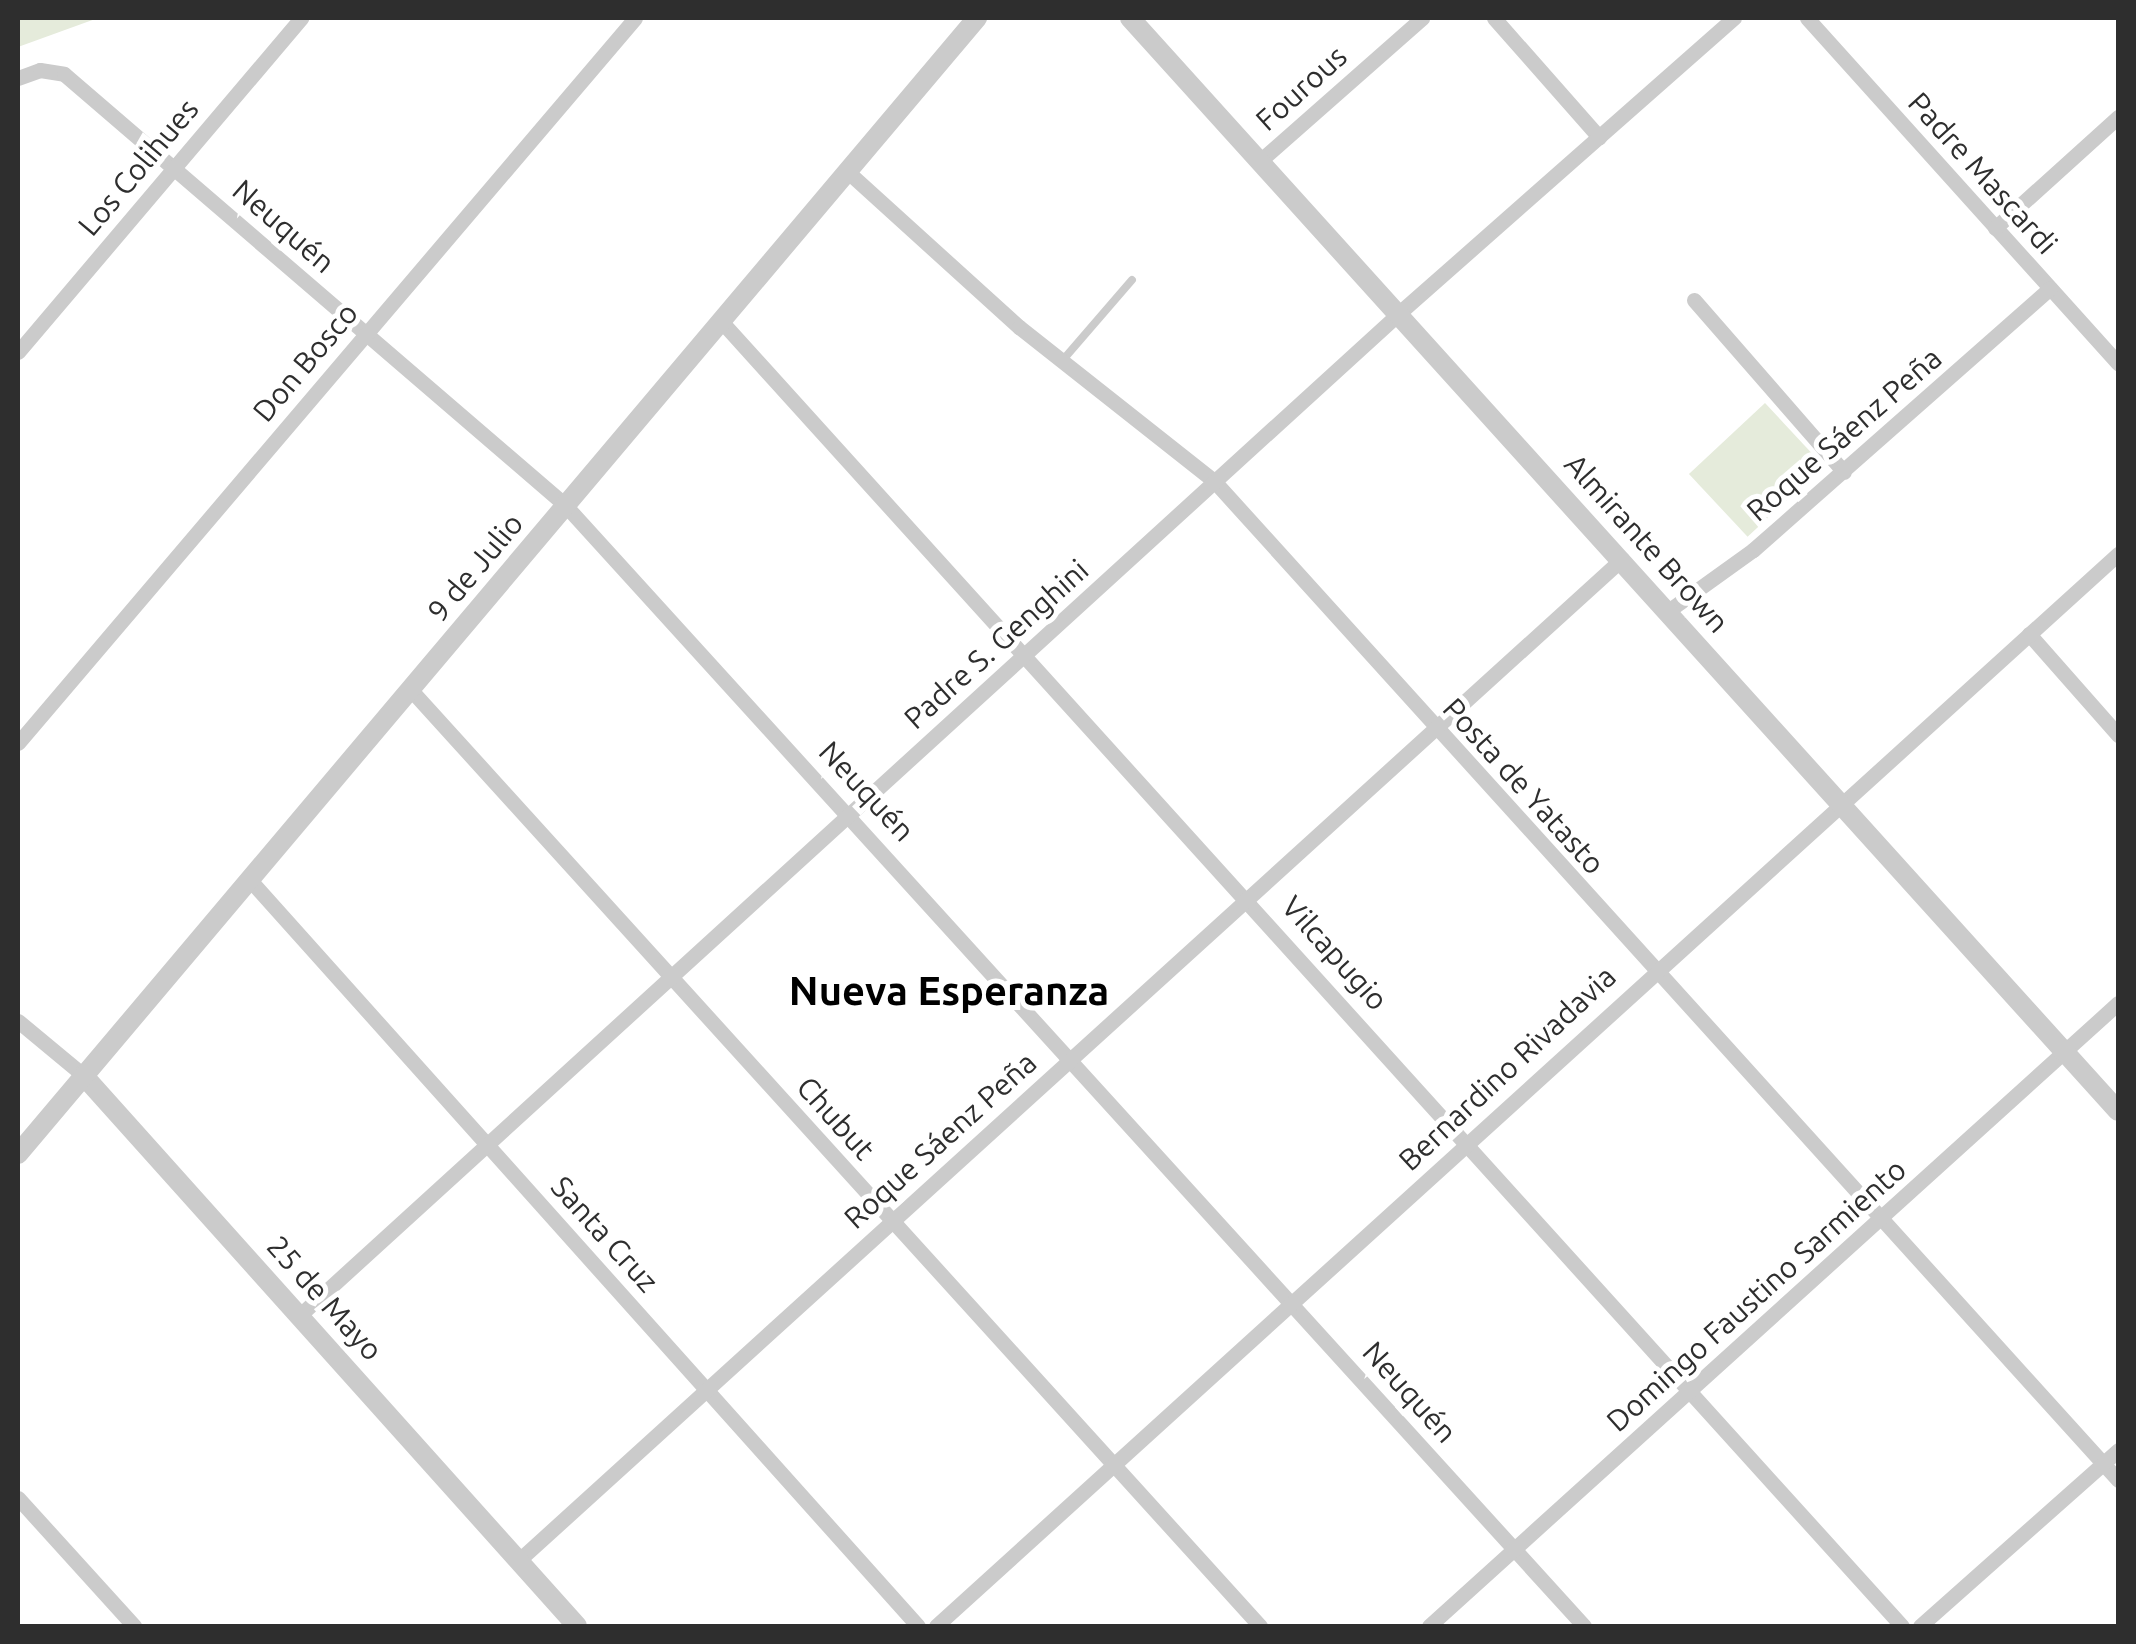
<!DOCTYPE html>
<meta charset="utf-8">
<style>
body{margin:0}
#map{position:relative;width:2136px;height:1644px;overflow:hidden;background:#fff;font-family:Ubuntu,sans-serif}
div>[style]{position:absolute}
.green>*{inset:0;background:#e5ebdb;transform-origin:0 0}
.service>*{height:8px;margin:-4px;padding:0 4px;transform-origin:4px;border-radius:4px;background:#cbcbcb}
.minor>*{height:15px;margin:-7.5px;padding:0 7.5px;transform-origin:7.5px;border-radius:7.5px;background:#cbcbcb}
.tertiary>*{height:20px;margin:-10px;padding:0 10px;transform-origin:10px;border-radius:10px;background:#cbcbcb}
span{translate:-50% -50%;white-space:nowrap;text-align:center;line-height:1.15;-webkit-text-stroke:10px #fff;paint-order:stroke}
.street-label{font-size:30px;color:#2e2e2e}
.district-label{font-size:40px;color:#000;font-weight:700}
.frame{position:absolute;inset:0;border:20px solid #2e2e2e;pointer-events:none}
</style>
<div id="map">
<div class="green">
<div style="clip-path:polygon(18px 18px,98px 18px,18px 47px)"></div>
<div style="left:1765px;top:403px;width:86px;height:104px;rotate:47deg"></div>
</div>
<div class="service">
<div style="left:1062px;top:361px;width:107px;rotate:-49.2deg"></div>
</div>
<div class="minor">
<div style="left:1494px;top:18px;width:159px;rotate:48.6deg"></div>
<div style="left:1807px;top:18px;width:465px;rotate:48deg"></div>
<div style="left:18px;top:78px;width:23px;rotate:-20deg"></div>
<div style="left:40px;top:70px;width:24px;rotate:9deg"></div>
<div style="left:64px;top:74px;width:661px;rotate:40.7deg"></div>
<div style="left:565px;top:505px;width:1515px;rotate:47.73deg"></div>
<div style="left:1261px;top:160px;width:215px;rotate:-41.4deg"></div>
<div style="left:848px;top:172px;width:231px;rotate:42.2deg"></div>
<div style="left:1019px;top:327px;width:250px;rotate:38.3deg"></div>
<div style="left:1215px;top:482px;width:1346px;rotate:47.86deg"></div>
<div style="left:1995px;top:228px;width:166px;rotate:-42.1deg"></div>
<div style="left:1694px;top:300px;width:228px;rotate:48.9deg"></div>
<div style="left:721px;top:321px;width:1760px;rotate:47.86deg"></div>
<div style="left:18px;top:352px;width:438px;rotate:-49.7deg"></div>
<div style="left:1668px;top:611px;width:105px;rotate:-35.7deg"></div>
<div style="left:1753px;top:550px;width:396px;rotate:-41.4deg"></div>
<div style="left:2029px;top:634px;width:135px;rotate:48.6deg"></div>
<div style="left:411px;top:690px;width:1264px;rotate:47.79deg"></div>
<div style="left:18px;top:743px;width:952px;rotate:-49.6deg"></div>
<div style="left:250px;top:880px;width:1001px;rotate:48.16deg"></div>
<div style="left:18px;top:1021px;width:85px;rotate:39.7deg"></div>
<div style="left:300px;top:1315px;width:1486px;rotate:-42.35deg"></div>
<div style="left:1398px;top:314px;width:448px;rotate:-41.4deg"></div>
<div style="left:18px;top:1498px;width:173px;rotate:47.8deg"></div>
<div style="left:518px;top:1561px;width:1491px;rotate:-42.23deg"></div>
<div style="left:936px;top:1626px;width:1596px;rotate:-42.21deg"></div>
<div style="left:1429px;top:1626px;width:929px;rotate:-42.12deg"></div>
<div style="left:1920px;top:1626px;width:265px;rotate:-41.6deg"></div>
</div>
<div class="tertiary">
<div style="left:1130px;top:18px;width:1473px;rotate:47.89deg"></div>
<div style="left:83px;top:1075px;width:740px;rotate:48.12deg"></div>
<div style="left:18px;top:1154px;width:1487px;rotate:-49.83deg"></div>
</div>
<div class="street-label">
<span style="left:1301px;top:88px;rotate:-42deg">Fourous</span>
<span style="left:138px;top:167px;rotate:-50deg">Los Colihues</span>
<span style="left:1983px;top:173px;rotate:48deg">Padre Mascardi</span>
<span style="left:284px;top:226px;rotate:41deg">Neuquén</span>
<span style="left:305px;top:362px;rotate:-50deg">Don Bosco</span>
<span style="left:1844px;top:434px;rotate:-41deg">Roque Sáenz Peña</span>
<span style="left:1647px;top:543px;rotate:48deg">Almirante Brown</span>
<span style="left:475px;top:567px;rotate:-50deg">9 de Julio</span>
<span style="left:996px;top:644px;rotate:-42deg">Padre S. Genghini</span>
<span style="left:1524px;top:786px;rotate:48deg">Posta de Yatasto</span>
<span style="left:867px;top:791px;rotate:47deg">Neuquén</span>
<span style="left:1335px;top:953px;rotate:48deg">Vilcapugio</span>
<span style="left:1507px;top:1068px;rotate:-43deg">Bernardino Rivadavia</span>
<span style="left:836px;top:1118px;rotate:48deg">Chubut</span>
<span style="left:940px;top:1140px;rotate:-42deg">Roque Sáenz Peña</span>
<span style="left:605px;top:1234px;rotate:48deg">Santa Cruz</span>
<span style="left:1756px;top:1295px;rotate:-42deg">Domingo Faustino Sarmiento</span>
<span style="left:325px;top:1298px;rotate:48deg">25 de Mayo</span>
<span style="left:1410px;top:1392px;rotate:48deg">Neuquén</span>
</div>
<div class="district-label">
<span style="left:949px;top:991px">Nueva Esperanza</span>
</div>
<div class="frame"></div>
</div>
